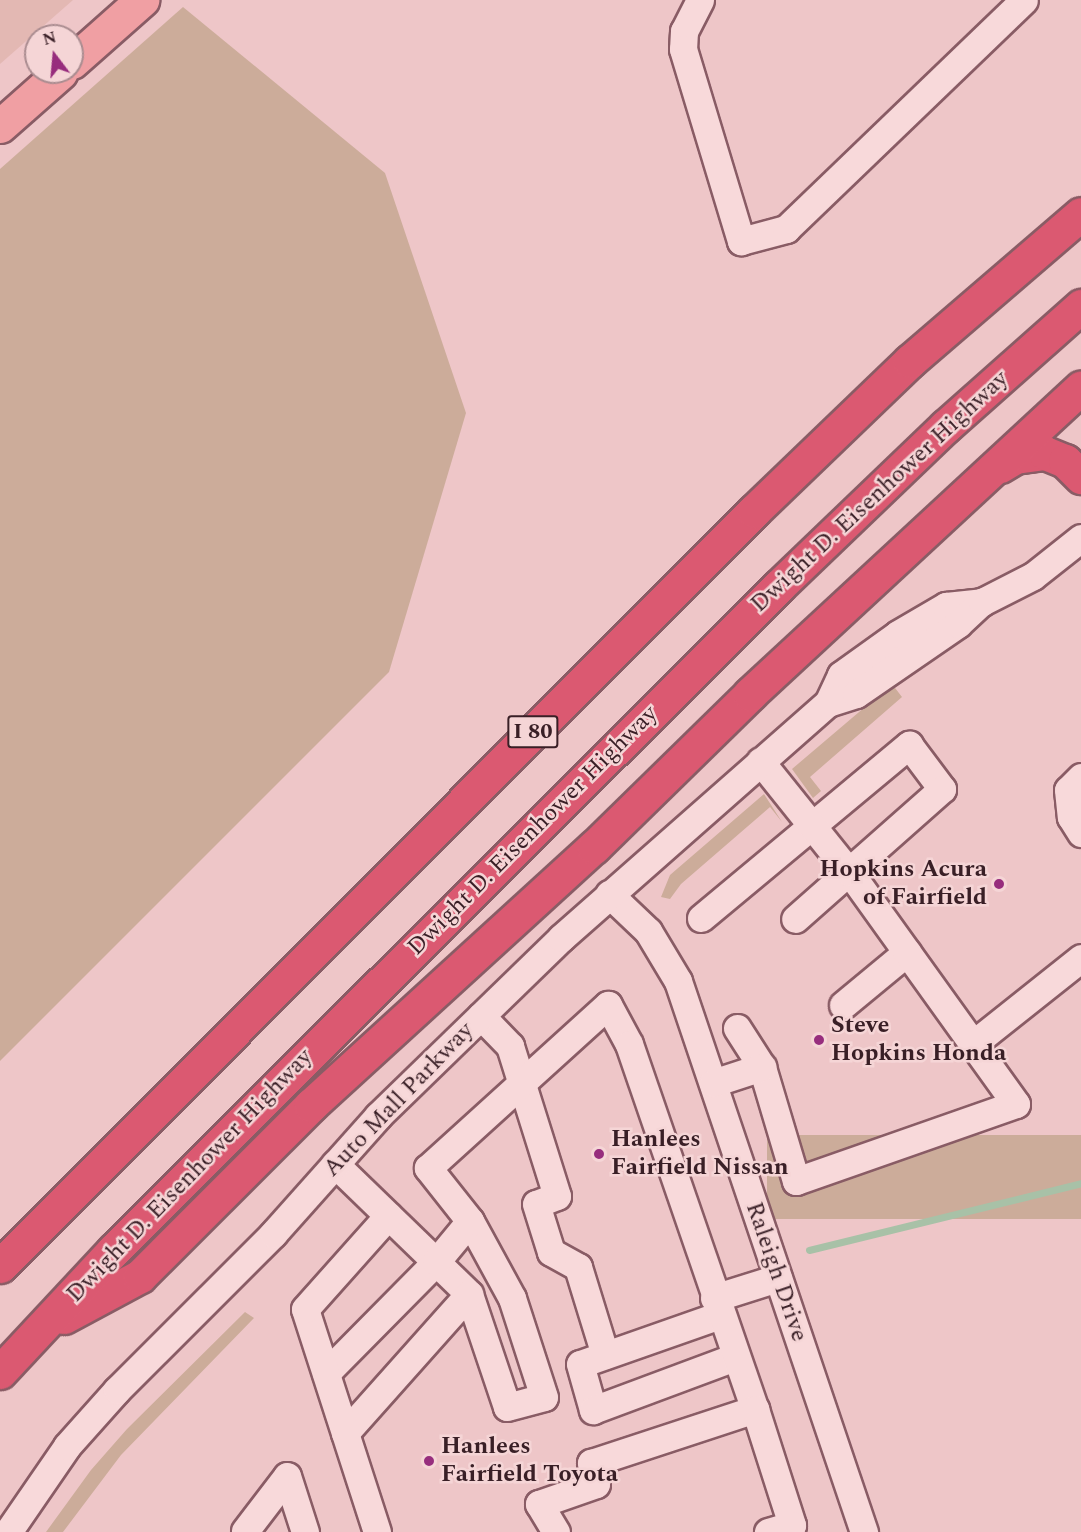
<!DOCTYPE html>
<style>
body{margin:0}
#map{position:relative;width:1081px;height:1532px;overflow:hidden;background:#eec6c8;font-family:Spectral,serif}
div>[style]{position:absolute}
.farmland>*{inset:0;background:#e3b8b3}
.green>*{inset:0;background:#ccac9a;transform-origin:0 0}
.stream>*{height:7px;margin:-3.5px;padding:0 3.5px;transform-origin:3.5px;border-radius:3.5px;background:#a8c1a7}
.roads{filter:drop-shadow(2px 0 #895c65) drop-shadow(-2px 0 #895c65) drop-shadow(0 2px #895c65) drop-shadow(0 -2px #895c65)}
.minor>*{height:27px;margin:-13.5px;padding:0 13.5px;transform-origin:13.5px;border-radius:13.5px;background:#f8d9da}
.major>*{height:33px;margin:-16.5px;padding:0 16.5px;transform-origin:16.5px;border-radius:16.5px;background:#f09fa3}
.highway>*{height:33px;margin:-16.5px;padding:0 16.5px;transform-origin:16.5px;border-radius:16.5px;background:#db5971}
.dots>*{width:16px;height:16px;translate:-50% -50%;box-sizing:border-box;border:3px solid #f5d5d6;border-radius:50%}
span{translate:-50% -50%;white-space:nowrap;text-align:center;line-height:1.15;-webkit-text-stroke:5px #f5d5d6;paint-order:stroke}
.shield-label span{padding:2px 4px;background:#f5d5d6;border:2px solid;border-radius:4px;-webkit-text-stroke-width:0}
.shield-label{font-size:22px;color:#391f26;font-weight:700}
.street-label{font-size:24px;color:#391f26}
.poi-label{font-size:24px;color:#391f26;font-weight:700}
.right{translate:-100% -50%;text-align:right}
.left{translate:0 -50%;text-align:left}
.north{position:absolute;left:24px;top:24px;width:60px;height:60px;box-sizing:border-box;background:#f5d5d6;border:2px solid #aa8c90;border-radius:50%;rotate:344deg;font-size:16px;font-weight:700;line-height:24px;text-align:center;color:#391f26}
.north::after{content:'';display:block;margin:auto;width:21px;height:27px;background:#972d7d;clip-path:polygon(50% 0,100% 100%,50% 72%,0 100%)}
</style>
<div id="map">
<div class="farmland">
<div style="clip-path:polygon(0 0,73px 0,0 64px)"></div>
</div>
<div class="green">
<div style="clip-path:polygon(183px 7px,385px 173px,466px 413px,389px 672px,0 1061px,0 169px)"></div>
<div style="clip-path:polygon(892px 684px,902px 697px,810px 777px,821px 791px,813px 798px,792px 769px)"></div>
<div style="clip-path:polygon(764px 794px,782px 822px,770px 807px,681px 884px,670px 899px,661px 897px,670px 875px)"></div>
<div style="left:1081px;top:1135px;width:84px;height:314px;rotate:90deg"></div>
<div style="clip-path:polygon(245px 1312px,254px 1318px,121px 1455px,63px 1532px,46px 1532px,91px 1470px,127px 1429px)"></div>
</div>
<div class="stream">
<div style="left:809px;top:1250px;width:280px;rotate:-13.8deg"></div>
</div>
<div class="roads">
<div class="minor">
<div style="left:700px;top:0;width:35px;rotate:117deg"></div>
<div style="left:684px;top:31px;width:18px;rotate:93deg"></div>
<div style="left:683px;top:49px;width:201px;rotate:73.2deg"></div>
<div style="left:741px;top:241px;width:47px;rotate:-14.9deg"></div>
<div style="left:786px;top:229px;width:330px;rotate:-43.9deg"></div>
<div style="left:828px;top:703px;width:31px;rotate:-65deg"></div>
<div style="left:841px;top:675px;width:70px;rotate:-35.7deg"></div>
<div style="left:898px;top:634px;width:56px;rotate:-30.3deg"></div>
<div style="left:946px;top:606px;width:36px;rotate:-6deg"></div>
<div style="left:1081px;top:777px;width:18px;rotate:135deg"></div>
<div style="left:1068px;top:790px;width:27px;rotate:84deg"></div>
<div style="left:1071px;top:817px;width:19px;rotate:58deg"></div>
<div style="left:609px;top:894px;width:54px;rotate:43.5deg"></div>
<div style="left:648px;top:931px;width:58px;rotate:59deg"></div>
<div style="left:678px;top:981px;width:582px;rotate:71.35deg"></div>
<div style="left:701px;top:918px;width:271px;rotate:-39.8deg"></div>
<div style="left:909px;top:745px;width:55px;rotate:53.1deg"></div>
<div style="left:942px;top:789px;width:196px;rotate:138.5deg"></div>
<div style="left:843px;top:1005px;width:83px;rotate:-39.6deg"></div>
<div style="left:481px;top:1016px;width:42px;rotate:46deg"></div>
<div style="left:510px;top:1046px;width:157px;rotate:72.6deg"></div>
<div style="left:557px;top:1196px;width:22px;rotate:159deg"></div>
<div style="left:536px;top:1204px;width:50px;rotate:72.6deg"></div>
<div style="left:551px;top:1252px;width:31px;rotate:29deg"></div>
<div style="left:578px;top:1267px;width:92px;rotate:72.9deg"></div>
<div style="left:737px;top:1028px;width:46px;rotate:57.3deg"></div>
<div style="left:762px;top:1067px;width:119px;rotate:73.4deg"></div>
<div style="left:796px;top:1181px;width:233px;rotate:-19.3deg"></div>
<div style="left:1016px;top:1104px;width:286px;rotate:-125.7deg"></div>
<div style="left:849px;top:872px;width:142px;rotate:-128.7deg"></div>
<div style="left:973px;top:1044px;width:138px;rotate:-38.5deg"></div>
<div style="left:713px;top:1083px;width:52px;rotate:-18.1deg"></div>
<div style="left:335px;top:1164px;width:187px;rotate:44.1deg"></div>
<div style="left:469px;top:1294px;width:119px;rotate:71.4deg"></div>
<div style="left:507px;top:1407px;width:38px;rotate:-15deg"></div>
<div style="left:544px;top:1397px;width:104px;rotate:-107.9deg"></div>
<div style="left:512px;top:1298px;width:88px;rotate:-118.6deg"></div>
<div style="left:714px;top:1298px;width:67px;rotate:-17.4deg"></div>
<div style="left:720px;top:1315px;width:148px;rotate:160.7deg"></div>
<div style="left:580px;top:1364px;width:48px;rotate:74.2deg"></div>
<div style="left:593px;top:1410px;width:152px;rotate:-20.5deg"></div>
<div style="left:326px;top:1373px;width:156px;rotate:-45.3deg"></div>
<div style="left:436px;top:1262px;width:53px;rotate:-50.3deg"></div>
<div style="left:470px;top:1221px;width:68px;rotate:-128.4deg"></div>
<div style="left:428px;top:1168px;width:243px;rotate:-42.2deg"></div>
<div style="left:608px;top:1005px;width:44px;rotate:61.7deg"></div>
<div style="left:629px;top:1044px;width:386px;rotate:71deg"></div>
<div style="left:345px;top:1433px;width:186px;rotate:-48.3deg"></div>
<div style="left:287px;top:1476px;width:59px;rotate:72.2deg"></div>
<div style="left:245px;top:1531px;width:69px;rotate:-52.6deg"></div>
<div style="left:8px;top:1532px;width:104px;rotate:-55.5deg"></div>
<div style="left:67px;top:1446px;width:75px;rotate:-48.2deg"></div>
<div style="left:117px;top:1390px;width:221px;rotate:-45deg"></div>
<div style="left:273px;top:1234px;width:158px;rotate:-48.3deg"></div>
<div style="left:378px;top:1116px;width:255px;rotate:-44.2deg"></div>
<div style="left:561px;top:938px;width:356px;rotate:-41.4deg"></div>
<div style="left:828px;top:703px;width:29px;rotate:-18deg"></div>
<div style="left:856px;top:694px;width:124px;rotate:-34.5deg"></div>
<div style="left:958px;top:624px;width:33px;rotate:-43deg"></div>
<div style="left:982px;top:602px;width:57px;rotate:-27deg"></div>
<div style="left:1033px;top:576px;width:61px;rotate:-38.4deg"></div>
<div style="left:377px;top:1532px;width:234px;rotate:-107.9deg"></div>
<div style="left:305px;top:1309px;width:125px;rotate:-48.3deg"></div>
<div style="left:556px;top:1532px;width:33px;rotate:-121deg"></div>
<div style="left:539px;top:1504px;width:60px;rotate:-19.3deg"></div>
<div style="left:596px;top:1484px;width:22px;rotate:-103deg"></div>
<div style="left:591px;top:1463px;width:173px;rotate:-18.2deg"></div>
<div style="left:755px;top:1409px;width:122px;rotate:72.3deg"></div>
<div style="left:792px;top:1525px;width:25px;rotate:164deg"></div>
</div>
<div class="major">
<div style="left:72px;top:62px;width:94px;rotate:-41.5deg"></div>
<div style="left:0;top:126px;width:81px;rotate:-41.5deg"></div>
</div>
<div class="highway">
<div style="left:1000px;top:466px;width:17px;rotate:-31deg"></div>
<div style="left:1015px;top:457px;width:30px;rotate:-8deg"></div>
<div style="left:1045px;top:453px;width:22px;rotate:22deg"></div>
<div style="left:1065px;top:461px;width:23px;rotate:45deg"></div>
<div style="left:0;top:1266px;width:1067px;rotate:-45.04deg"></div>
<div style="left:754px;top:511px;width:216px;rotate:-43.9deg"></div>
<div style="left:910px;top:361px;width:225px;rotate:-40.7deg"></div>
<div style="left:64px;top:1317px;width:86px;rotate:-28.3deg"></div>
<div style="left:140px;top:1276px;width:242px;rotate:-45deg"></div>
<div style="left:311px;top:1105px;width:383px;rotate:-42.4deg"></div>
<div style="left:594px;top:847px;width:219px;rotate:-44.4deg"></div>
<div style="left:750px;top:694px;width:451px;rotate:-42.8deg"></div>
<div style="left:0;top:1372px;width:166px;rotate:-47deg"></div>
<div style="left:113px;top:1251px;width:941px;rotate:-44.96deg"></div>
<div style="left:779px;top:586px;width:231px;rotate:-43.8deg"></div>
<div style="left:946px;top:426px;width:181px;rotate:-41.6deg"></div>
</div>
</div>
<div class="dots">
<div style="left:999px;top:884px;background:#972d7d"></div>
<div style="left:819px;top:1040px;background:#972d7d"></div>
<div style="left:599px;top:1154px;background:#972d7d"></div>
<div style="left:429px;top:1461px;background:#972d7d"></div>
</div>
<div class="shield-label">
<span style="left:533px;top:732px">I 80</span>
</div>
<div class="street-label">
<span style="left:880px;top:492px;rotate:-43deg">Dwight D. Eisenhower Highway</span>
<span style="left:533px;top:831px;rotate:-45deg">Dwight D. Eisenhower Highway</span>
<span style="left:399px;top:1100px;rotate:-46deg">Auto Mall Parkway</span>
<span style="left:190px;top:1176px;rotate:-46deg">Dwight D. Eisenhower Highway</span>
<span style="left:776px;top:1272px;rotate:71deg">Raleigh Drive</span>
</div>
<div class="poi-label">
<span class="right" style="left:987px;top:884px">Hopkins Acura<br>of Fairfield</span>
<span class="left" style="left:831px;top:1040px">Steve<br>Hopkins Honda</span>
<span class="left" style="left:611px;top:1154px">Hanlees<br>Fairfield Nissan</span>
<span class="left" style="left:441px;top:1461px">Hanlees<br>Fairfield Toyota</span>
</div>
<div class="north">N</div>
</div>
